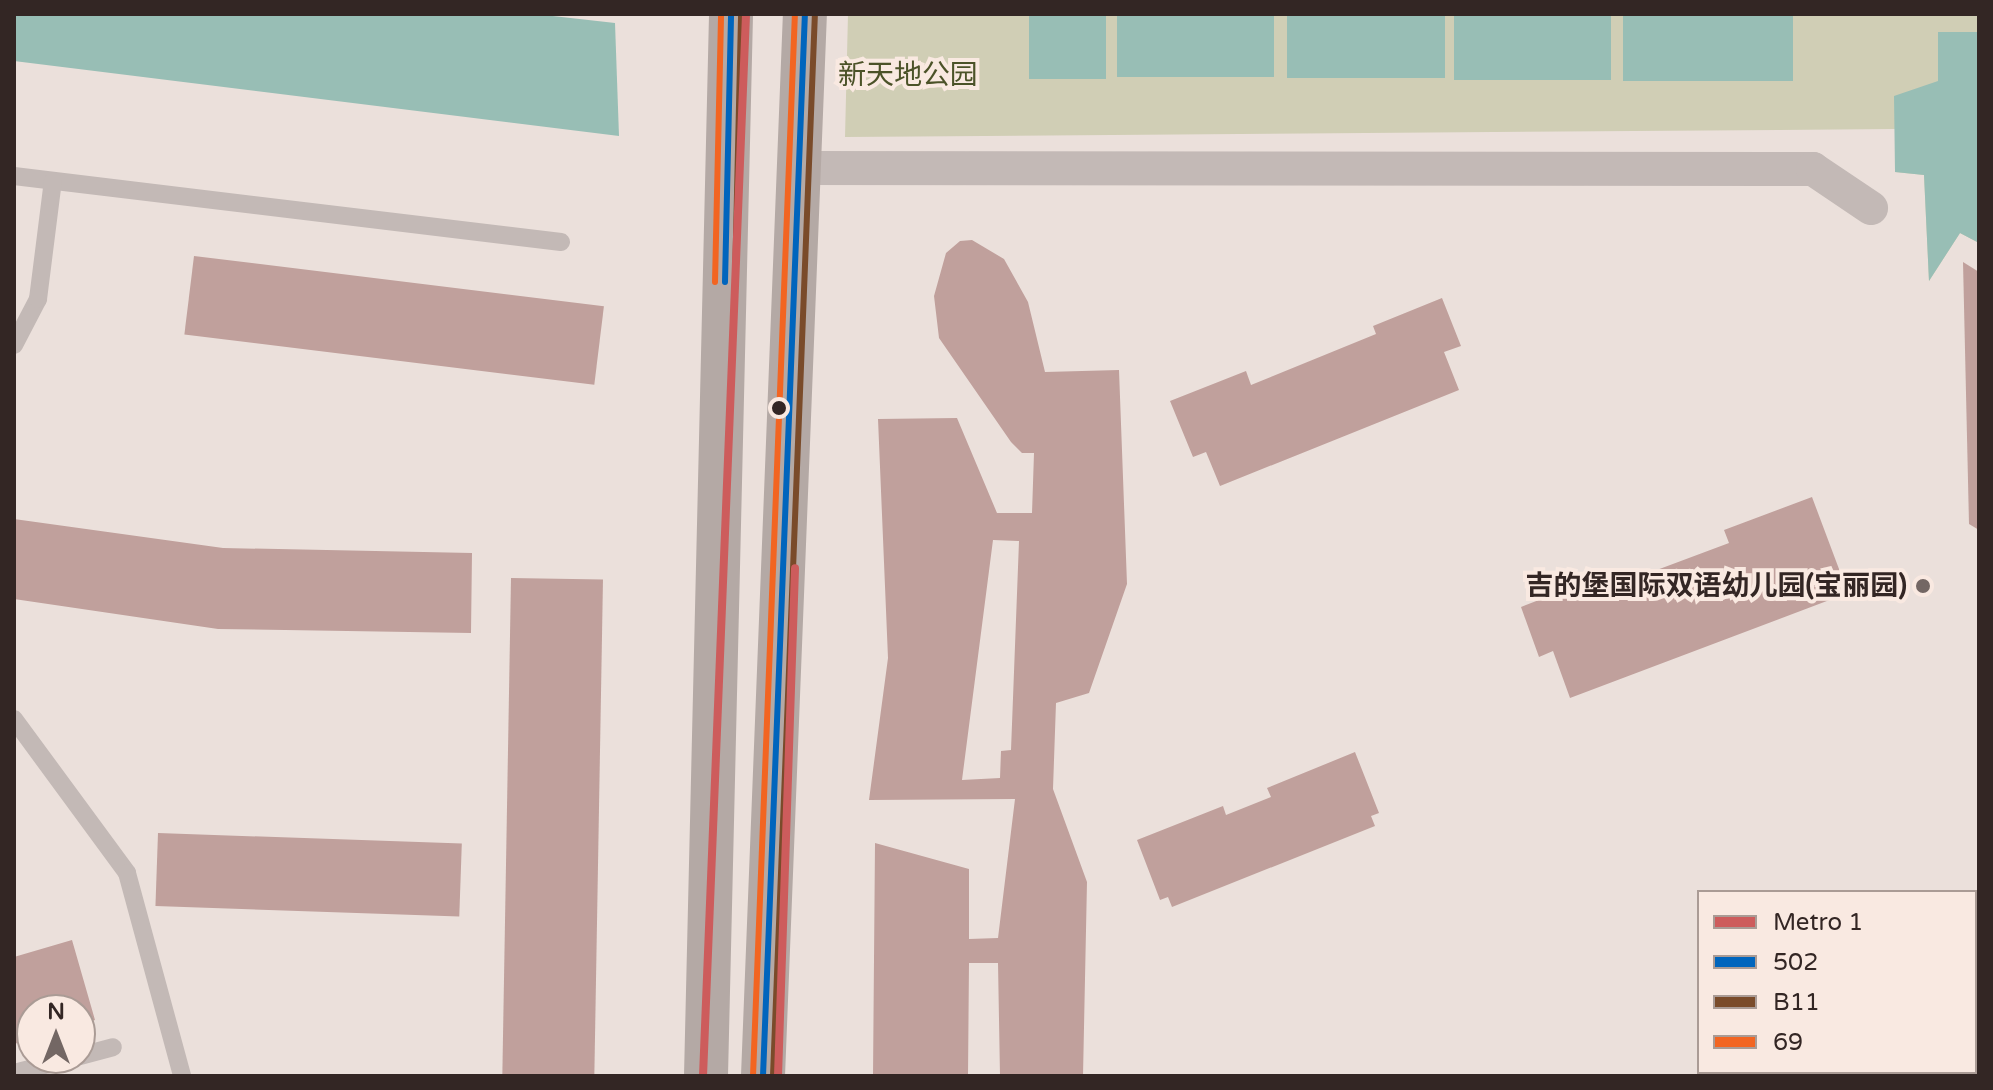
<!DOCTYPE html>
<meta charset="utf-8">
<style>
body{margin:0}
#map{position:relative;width:1993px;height:1090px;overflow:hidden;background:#ebe0db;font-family:"Varela Round","Noto Sans SC",sans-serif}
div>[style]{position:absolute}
.green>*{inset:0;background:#d0ceb5}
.water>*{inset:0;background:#98beb5;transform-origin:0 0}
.building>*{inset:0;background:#c0a09c;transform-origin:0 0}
.service>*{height:18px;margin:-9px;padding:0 9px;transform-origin:9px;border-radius:9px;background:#c3b9b6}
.minor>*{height:34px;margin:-17px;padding:0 17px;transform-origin:17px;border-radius:17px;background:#c3b9b6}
.secondary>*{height:44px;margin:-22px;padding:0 22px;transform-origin:22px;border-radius:22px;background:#b4a9a5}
.bus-1>*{height:6px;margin:-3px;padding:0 3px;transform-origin:3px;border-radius:3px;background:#0065bd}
.bus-2>*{height:6px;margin:-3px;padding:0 3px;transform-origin:3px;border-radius:3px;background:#7a4b2a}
.bus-3>*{height:6px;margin:-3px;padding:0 3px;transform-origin:3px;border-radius:3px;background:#f26522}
.metro-1>*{height:8px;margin:-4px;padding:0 4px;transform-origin:4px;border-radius:4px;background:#cd5c5c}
.dots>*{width:22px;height:22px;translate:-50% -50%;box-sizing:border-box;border:4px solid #f9e9e1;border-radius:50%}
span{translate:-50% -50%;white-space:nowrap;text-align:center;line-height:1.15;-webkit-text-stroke:8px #f9e9e1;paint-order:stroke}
.park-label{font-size:28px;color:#4b5228}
.poi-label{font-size:28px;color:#332624;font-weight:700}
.right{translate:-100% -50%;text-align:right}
.frame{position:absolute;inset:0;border:16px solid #332624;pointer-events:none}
.legend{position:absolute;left:1697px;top:890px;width:280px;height:184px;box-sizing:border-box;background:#f9e9e1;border:2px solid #aa9b95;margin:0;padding:10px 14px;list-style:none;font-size:24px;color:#332624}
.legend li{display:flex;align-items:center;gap:16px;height:40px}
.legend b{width:40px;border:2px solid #aa9b95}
.north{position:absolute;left:16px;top:994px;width:80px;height:80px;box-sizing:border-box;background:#f9e9e1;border:2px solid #aa9b95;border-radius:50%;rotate:0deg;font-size:22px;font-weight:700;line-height:32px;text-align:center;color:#332624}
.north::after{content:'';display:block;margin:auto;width:28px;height:36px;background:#736764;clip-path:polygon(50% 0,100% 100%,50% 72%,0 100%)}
</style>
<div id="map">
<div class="green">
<div style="clip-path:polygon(848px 14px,1979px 14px,1979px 243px,1960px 233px,1929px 281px,1924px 175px,1895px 172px,1895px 129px,845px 137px)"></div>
</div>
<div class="water">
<div style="clip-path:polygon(14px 14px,535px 14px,615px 23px,619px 136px,14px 61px)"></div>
<div style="left:1029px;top:14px;width:77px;height:65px"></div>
<div style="left:1117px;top:14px;width:157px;height:63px"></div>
<div style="left:1287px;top:14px;width:158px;height:64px"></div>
<div style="left:1454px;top:14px;width:157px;height:66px"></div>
<div style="left:1623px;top:14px;width:170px;height:67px"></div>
<div style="clip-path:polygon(1938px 32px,1979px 32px,1979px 243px,1960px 233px,1929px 281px,1924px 175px,1895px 172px,1894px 96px,1938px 81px)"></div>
</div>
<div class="building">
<div style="clip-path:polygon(evenodd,972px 240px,1004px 259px,1028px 302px,1045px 372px,1119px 370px,1127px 584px,1089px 693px,1056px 703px,1053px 789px,1087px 882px,1083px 1076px,1000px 1076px,998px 963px,969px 963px,968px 1076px,873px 1076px,875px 843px,969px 869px,969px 939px,998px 938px,1015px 799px,869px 800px,888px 658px,878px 419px,957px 418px,997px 513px,1032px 513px,1034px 453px,1022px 453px,1011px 442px,939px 338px,934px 296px,946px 253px,960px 241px,972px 240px,993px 540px,1019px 541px,1011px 750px,1001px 751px,1000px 778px,962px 780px,993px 540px)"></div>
<div style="left:194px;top:256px;width:413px;height:79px;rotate:7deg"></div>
<div style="clip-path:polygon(1963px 262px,1979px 272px,1979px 530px,1969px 524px)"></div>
<div style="clip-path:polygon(1442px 298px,1461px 346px,1444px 352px,1459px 390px,1220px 486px,1206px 452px,1193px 457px,1170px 401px,1246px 371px,1251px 385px,1376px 334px,1373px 326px)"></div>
<div style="clip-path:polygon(1812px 497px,1848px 593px,1570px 698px,1553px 651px,1539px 657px,1521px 607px,1609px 573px,1614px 586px,1729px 543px,1724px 530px)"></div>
<div style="clip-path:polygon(14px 519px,223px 548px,472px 553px,471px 633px,218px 629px,14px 599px)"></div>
<div style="left:511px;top:578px;width:92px;height:498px;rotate:1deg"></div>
<div style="clip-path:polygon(1355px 752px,1379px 813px,1371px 816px,1375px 826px,1172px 907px,1168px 897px,1160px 900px,1137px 840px,1223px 806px,1226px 815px,1271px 797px,1267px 788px)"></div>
<div style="left:158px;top:833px;width:304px;height:73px;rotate:2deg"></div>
<div style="clip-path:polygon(72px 940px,95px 1020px,80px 1025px,80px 1010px,32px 1010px,32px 1039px,14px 1044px,14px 957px)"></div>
<div style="clip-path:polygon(1761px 1072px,1824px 1072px,1826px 1076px,1752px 1076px)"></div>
</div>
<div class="service">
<div style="left:14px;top:176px;width:551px;rotate:6.88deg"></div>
<div style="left:14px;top:345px;width:52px;rotate:-62.4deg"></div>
<div style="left:38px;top:299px;width:119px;rotate:-82.8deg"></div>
<div style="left:14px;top:719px;width:191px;rotate:53.7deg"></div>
<div style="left:127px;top:873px;width:210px;rotate:74.8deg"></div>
<div style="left:80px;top:1056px;width:34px;rotate:-15deg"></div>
<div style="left:14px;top:1073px;width:60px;rotate:-14.5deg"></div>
</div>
<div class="minor">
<div style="left:799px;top:168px;width:1014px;rotate:0.06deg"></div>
<div style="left:1813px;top:169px;width:70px;rotate:33.9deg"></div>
</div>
<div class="secondary">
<div style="left:706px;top:1076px;width:1062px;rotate:-88.65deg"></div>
<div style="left:763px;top:1076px;width:1063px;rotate:-87.74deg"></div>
</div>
<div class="bus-1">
<div style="left:725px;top:282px;width:268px;rotate:-88.7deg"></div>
<div style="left:763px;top:1076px;width:1063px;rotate:-87.74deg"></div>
</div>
<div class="bus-2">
<div style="left:735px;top:282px;width:268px;rotate:-88.7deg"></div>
<div style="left:773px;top:1076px;width:1063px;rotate:-87.74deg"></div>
</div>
<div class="bus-3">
<div style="left:715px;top:282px;width:268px;rotate:-88.7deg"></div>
<div style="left:753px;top:1076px;width:1063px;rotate:-87.74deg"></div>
</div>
<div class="metro-1">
<div style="left:703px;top:1076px;width:1063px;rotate:-87.68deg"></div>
<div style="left:778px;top:1076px;width:508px;rotate:-88.08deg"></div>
</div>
<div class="dots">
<div style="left:779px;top:408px;background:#332624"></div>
<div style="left:1923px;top:586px;background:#736764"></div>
</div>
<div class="park-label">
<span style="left:908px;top:75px">新天地公园</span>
</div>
<div class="poi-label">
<span class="right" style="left:1907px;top:586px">吉的堡国际双语幼儿园(宝丽园)</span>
</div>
<div class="frame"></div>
<ul class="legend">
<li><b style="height:10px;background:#cd5c5c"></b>Metro 1</li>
<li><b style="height:10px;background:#0065bd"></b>502</li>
<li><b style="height:10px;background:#7a4b2a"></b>B11</li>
<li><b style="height:10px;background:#f26522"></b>69</li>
</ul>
<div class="north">N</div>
</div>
